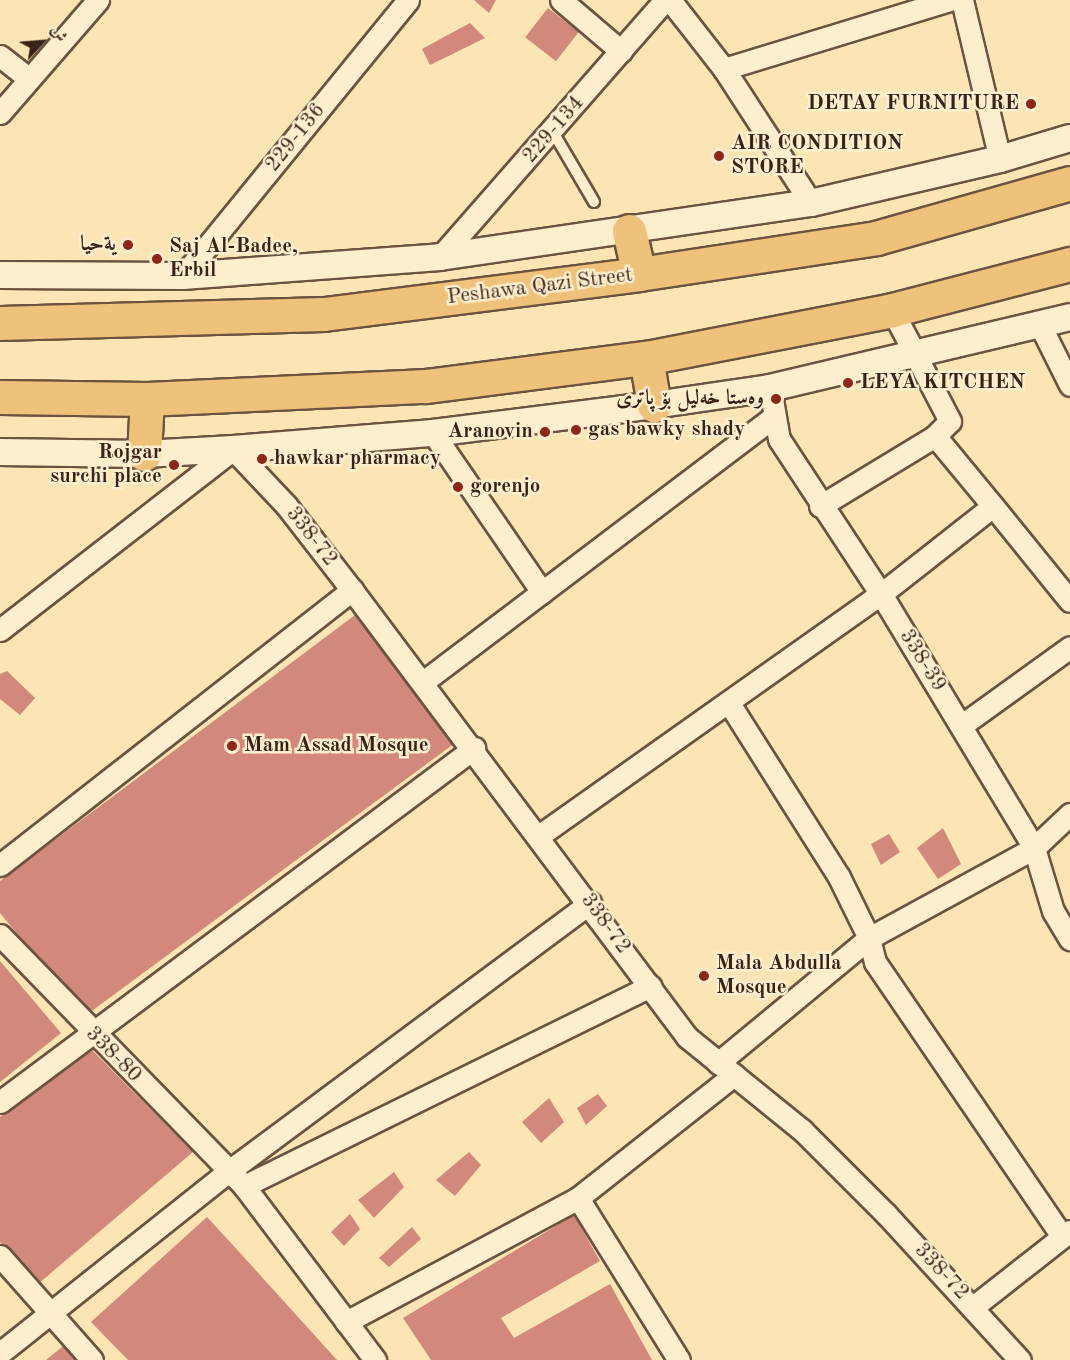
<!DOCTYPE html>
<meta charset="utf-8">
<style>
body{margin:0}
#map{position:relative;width:1070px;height:1360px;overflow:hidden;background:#fce5b4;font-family:"Old Standard TT",Amiri,serif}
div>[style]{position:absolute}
.building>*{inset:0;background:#d2887a;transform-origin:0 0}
.roads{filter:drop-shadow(2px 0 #6b5340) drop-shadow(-2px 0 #6b5340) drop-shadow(0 2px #6b5340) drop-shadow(0 -2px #6b5340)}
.service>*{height:10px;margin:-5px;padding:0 5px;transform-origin:5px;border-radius:5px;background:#fdeece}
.minor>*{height:21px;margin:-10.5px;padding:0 10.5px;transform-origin:10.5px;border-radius:10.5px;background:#fdeece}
.tertiary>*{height:26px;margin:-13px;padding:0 13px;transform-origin:13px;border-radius:13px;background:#fdeece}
.trunk>*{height:33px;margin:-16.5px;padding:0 16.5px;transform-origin:16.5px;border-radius:16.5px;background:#eec27a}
.dots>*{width:16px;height:16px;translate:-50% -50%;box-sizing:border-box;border:3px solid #fdeece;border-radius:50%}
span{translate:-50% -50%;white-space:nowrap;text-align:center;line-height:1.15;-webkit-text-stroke:5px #fdeece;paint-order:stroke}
.poi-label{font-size:21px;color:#3b2219;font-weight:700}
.right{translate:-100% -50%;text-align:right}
.left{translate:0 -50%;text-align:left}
.street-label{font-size:21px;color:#3b2219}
.north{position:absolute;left:12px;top:12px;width:60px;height:60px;-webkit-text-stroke:4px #fdeece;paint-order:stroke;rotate:64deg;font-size:16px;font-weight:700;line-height:24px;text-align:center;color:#3b2219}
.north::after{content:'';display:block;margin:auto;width:21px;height:27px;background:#3b2219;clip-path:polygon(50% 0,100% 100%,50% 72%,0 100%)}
</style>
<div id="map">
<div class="building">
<div style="clip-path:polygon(474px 0,496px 0,489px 13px)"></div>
<div style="left:548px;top:8px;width:39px;height:37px;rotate:38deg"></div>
<div style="clip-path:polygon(470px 23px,485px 38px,430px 65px,422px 49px)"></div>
<div style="clip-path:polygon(355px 615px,455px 743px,85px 1016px,0 913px,0 881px)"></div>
<div style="clip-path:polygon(7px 671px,35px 698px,20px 715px,0 699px,0 674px)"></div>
<div style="clip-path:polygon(943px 828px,961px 864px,938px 879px,917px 848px)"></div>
<div style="clip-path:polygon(889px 834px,900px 852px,881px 865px,871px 844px)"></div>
<div style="clip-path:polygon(0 961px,61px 1033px,0 1082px)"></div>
<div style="clip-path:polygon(88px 1046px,193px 1152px,38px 1284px,0 1242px,0 1117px)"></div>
<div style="clip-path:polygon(598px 1094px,607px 1106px,586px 1125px,577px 1108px)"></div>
<div style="clip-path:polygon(549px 1098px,564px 1122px,541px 1143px,522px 1122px)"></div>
<div style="clip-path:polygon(469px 1152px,481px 1165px,455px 1196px,436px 1180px)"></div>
<div style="clip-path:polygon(394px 1172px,404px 1187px,374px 1218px,358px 1200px)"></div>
<div style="clip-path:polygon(350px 1214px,360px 1229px,344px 1246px,331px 1232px)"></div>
<div style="clip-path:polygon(574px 1215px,600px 1261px,501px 1318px,514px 1338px,610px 1284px,652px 1360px,431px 1360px,403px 1318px)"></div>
<div style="clip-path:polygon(207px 1217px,231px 1243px,337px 1360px,128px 1360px,91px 1322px)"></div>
<div style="clip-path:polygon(412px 1227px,421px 1239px,389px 1267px,379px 1258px)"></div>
<div style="clip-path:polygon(67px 1343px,81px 1360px,46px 1360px)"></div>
</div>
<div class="roads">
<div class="service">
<div style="left:553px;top:132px;width:81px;rotate:59.6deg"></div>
</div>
<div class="minor">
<div style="left:561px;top:0;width:79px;rotate:40.4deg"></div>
<div style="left:670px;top:0;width:88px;rotate:52deg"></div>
<div style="left:724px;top:69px;width:160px;rotate:57deg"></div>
<div style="left:962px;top:0;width:163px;rotate:76.6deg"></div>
<div style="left:0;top:56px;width:37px;rotate:38deg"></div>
<div style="left:724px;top:69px;width:235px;rotate:-17deg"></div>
<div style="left:0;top:113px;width:150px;rotate:-49.1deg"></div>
<div style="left:440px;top:257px;width:342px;rotate:-48.8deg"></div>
<div style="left:183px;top:276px;width:356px;rotate:-50.8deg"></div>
<div style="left:1040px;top:325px;width:67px;rotate:63.4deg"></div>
<div style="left:770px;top:388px;width:52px;rotate:80deg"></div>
<div style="left:779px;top:439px;width:186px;rotate:56.7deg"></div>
<div style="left:881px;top:594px;width:297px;rotate:58.9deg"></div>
<div style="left:1034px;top:848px;width:66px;rotate:73.2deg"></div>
<div style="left:1053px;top:911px;width:33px;rotate:59deg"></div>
<div style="left:433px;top:433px;width:193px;rotate:55.6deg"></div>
<div style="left:935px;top:436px;width:91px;rotate:50.4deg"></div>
<div style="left:820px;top:506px;width:135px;rotate:-31.3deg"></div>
<div style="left:935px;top:436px;width:21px;rotate:-45deg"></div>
<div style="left:950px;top:421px;width:125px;rotate:-117.6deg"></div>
<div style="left:0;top:630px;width:295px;rotate:-37.8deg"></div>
<div style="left:233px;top:449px;width:77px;rotate:46.6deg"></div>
<div style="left:286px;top:505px;width:108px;rotate:52.2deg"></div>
<div style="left:352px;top:590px;width:559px;rotate:53.15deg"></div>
<div style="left:687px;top:1037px;width:148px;rotate:39deg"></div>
<div style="left:802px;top:1130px;width:119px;rotate:45deg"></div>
<div style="left:886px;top:1214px;width:198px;rotate:47.5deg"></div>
<div style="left:423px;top:682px;width:440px;rotate:-37.1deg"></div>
<div style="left:729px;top:703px;width:206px;rotate:57.7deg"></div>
<div style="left:839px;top:877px;width:68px;rotate:63.8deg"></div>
<div style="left:869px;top:938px;width:25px;rotate:76deg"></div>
<div style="left:875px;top:962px;width:332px;rotate:55.7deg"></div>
<div style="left:962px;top:725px;width:133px;rotate:-35.8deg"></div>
<div style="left:540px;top:835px;width:418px;rotate:-35.3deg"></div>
<div style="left:881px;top:594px;width:142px;rotate:-38.2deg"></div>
<div style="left:993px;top:506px;width:122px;rotate:51deg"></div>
<div style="left:0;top:865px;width:447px;rotate:-38deg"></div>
<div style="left:0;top:935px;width:350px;rotate:45.8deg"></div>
<div style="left:244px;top:1186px;width:218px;rotate:53deg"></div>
<div style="left:718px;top:1063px;width:196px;rotate:-39.6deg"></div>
<div style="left:869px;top:938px;width:188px;rotate:-28.6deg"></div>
<div style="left:1034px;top:848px;width:50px;rotate:-43.4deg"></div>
<div style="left:0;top:1102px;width:592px;rotate:-36.75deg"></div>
<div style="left:244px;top:1186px;width:453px;rotate:-26.2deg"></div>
<div style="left:578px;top:1198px;width:191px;rotate:58.1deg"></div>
<div style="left:0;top:1256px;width:139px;rotate:48.5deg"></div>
<div style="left:973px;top:1307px;width:123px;rotate:-38.1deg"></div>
<div style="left:346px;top:1322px;width:263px;rotate:-28.1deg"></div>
<div style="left:578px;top:1198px;width:199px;rotate:-38.3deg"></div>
<div style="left:0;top:1353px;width:293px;rotate:-38.5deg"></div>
<div style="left:229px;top:1171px;width:450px;rotate:-36.6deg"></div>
</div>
<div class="tertiary">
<div style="left:0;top:275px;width:183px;rotate:0.3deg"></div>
<div style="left:183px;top:276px;width:258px;rotate:-4.2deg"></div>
<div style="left:440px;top:257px;width:375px;rotate:-8.3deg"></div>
<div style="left:811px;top:203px;width:194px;rotate:-13.1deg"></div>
<div style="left:1000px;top:159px;width:73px;rotate:-16.7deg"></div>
<div style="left:0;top:452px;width:144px;rotate:0.8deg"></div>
<div style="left:144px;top:454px;width:89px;rotate:-3.2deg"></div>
<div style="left:233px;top:449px;width:201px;rotate:-4.6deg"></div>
<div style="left:433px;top:433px;width:223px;rotate:-7.2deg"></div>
<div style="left:654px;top:405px;width:117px;rotate:-8.3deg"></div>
<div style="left:770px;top:388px;width:308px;rotate:-13.3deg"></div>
</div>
<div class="trunk">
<div style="left:629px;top:231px;width:44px;rotate:76.9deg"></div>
<div style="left:0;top:323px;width:324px;rotate:-1.6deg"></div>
<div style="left:324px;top:314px;width:318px;rotate:-7.2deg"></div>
<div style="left:639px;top:274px;width:240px;rotate:-8.6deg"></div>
<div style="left:876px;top:238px;width:202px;rotate:-15.8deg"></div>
<div style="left:646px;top:358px;width:48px;rotate:80.3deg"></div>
<div style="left:0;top:397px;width:147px;rotate:0.8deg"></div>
<div style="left:147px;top:399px;width:279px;rotate:-2.7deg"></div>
<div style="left:426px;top:386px;width:222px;rotate:-7.3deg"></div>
<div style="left:646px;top:358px;width:251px;rotate:-11deg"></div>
<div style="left:892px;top:310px;width:184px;rotate:-14.5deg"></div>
<div style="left:144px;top:454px;width:55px;rotate:-86.9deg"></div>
</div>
</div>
<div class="dots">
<div style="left:1031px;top:104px;background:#8f2418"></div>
<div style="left:719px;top:156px;background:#8f2418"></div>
<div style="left:128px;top:245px;background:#8f2418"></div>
<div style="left:157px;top:259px;background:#8f2418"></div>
<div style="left:848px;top:383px;background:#8f2418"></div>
<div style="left:776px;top:399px;background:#8f2418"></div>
<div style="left:576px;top:430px;background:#8f2418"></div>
<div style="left:545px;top:432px;background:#8f2418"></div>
<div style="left:262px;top:459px;background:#8f2418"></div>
<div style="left:174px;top:465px;background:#8f2418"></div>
<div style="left:458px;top:487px;background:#8f2418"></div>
<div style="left:232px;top:746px;background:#8f2418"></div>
<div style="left:704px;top:976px;background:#8f2418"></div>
</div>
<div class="poi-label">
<span class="right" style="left:1019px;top:104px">DETAY FURNITURE</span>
<span class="left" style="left:731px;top:156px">AIR CONDITION<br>STORE</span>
<span class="right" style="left:116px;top:245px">يةحيا</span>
<span class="left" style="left:169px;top:259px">Saj Al-Badee,<br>Erbil</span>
<span class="left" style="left:860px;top:383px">LEYA KITCHEN</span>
<span class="right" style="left:764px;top:399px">وەستا خەلیل بۆ پاتری</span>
<span class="left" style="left:588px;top:430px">gas bawky shady</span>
<span class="right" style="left:533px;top:432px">Aranovin</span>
<span class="right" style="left:162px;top:465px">Rojgar<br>surchi place</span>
<span class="left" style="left:274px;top:459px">hawkar pharmacy</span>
<span class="left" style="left:470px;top:487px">gorenjo</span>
<span class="left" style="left:244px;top:746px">Mam Assad Mosque</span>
<span class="left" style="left:716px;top:976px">Mala Abdulla<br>Mosque</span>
</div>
<div class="street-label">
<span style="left:554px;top:130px;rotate:-49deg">229-134</span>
<span style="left:296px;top:138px;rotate:-51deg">229-136</span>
<span style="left:540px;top:287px;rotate:-7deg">Peshawa Qazi Street</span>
<span style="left:311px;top:537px;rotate:52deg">338-72</span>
<span style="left:922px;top:661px;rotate:58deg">338-39</span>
<span style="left:605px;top:924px;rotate:54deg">338-72</span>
<span style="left:113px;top:1055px;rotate:45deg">338-80</span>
<span style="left:941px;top:1272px;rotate:47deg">338-72</span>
</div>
<div class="north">ش</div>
</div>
